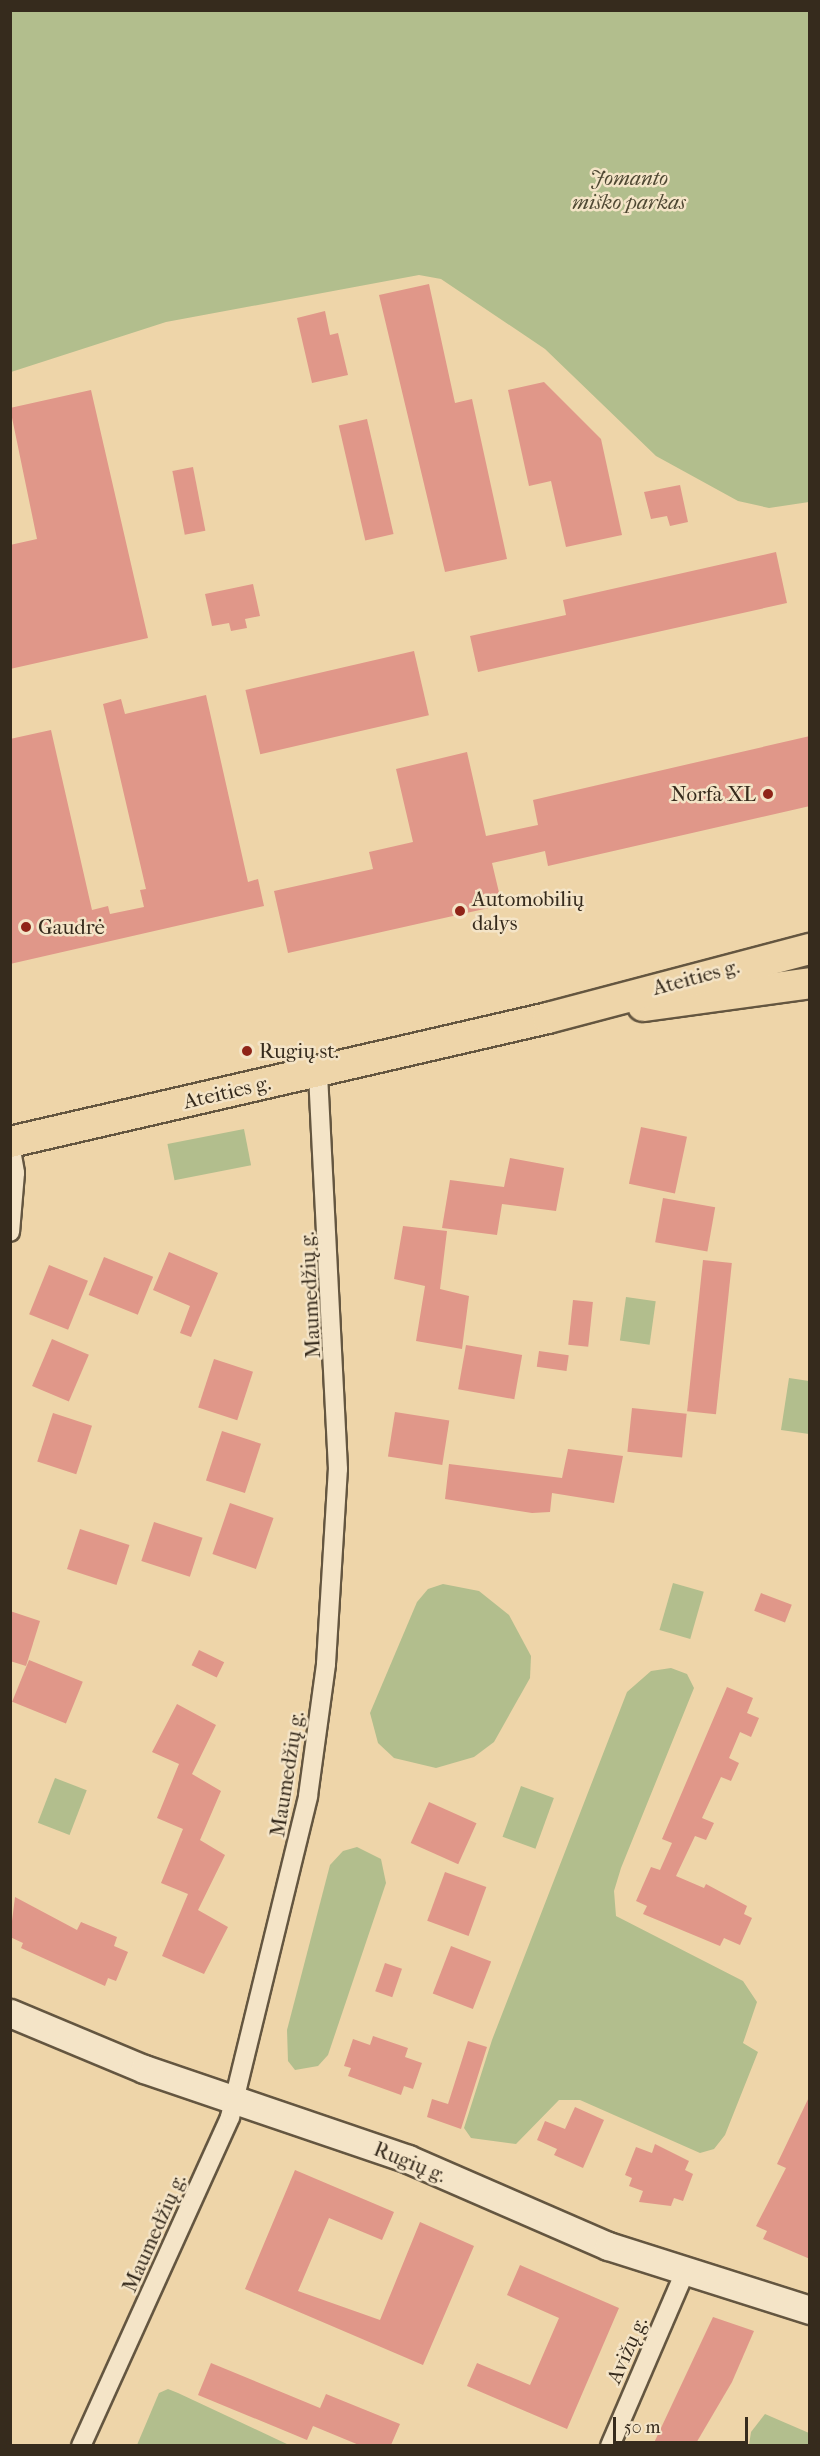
<!DOCTYPE html>
<meta charset="utf-8">
<style>
body{margin:0}
#map{position:relative;width:820px;height:2456px;overflow:hidden;background:#eed5a9;font-family:"IM FELL French Canon",serif}
div>[style]{position:absolute}
.green>*{inset:0;background:#b2be8d;transform-origin:0 0}
.building>*{inset:0;background:#e09789;transform-origin:0 0}
.roads{filter:drop-shadow(2px 0 #645640) drop-shadow(-2px 0 #645640) drop-shadow(0 2px #645640) drop-shadow(0 -2px #645640)}
.street>*{height:18px;margin:-9px;padding:0 9px;transform-origin:9px;border-radius:9px;background:#f4e4c7}
.secondary>*{height:27px;margin:-13.5px;padding:0 13.5px;transform-origin:13.5px;border-radius:13.5px;background:#f4e4c7}
.primary>*{height:30px;margin:-15px;padding:0 15px;transform-origin:15px;border-radius:15px;background:#eed5a9}
.dots>*{width:16px;height:16px;translate:-50% -50%;box-sizing:border-box;border:3px solid #f4e4c7;border-radius:50%}
span{translate:-50% -50%;white-space:nowrap;text-align:center;line-height:1.15;-webkit-text-stroke:5px #f4e4c7;paint-order:stroke}
.park-label{font-size:21px;color:#4f4833;font-style:italic}
.poi-label{font-size:21px;color:#362b1d}
.right{translate:-100% -50%;text-align:right}
.left{translate:0 -50%;text-align:left}
.street-label{font-size:21px;color:#362b1d}
.frame{position:absolute;inset:0;border:12px solid #362b1d;pointer-events:none}
.scale{position:absolute;left:613px;top:2417px;width:135px;height:27px;box-sizing:border-box;border:3px solid #362b1d;border-top:0;padding-left:8px;font-size:18px;line-height:21px;white-space:nowrap;color:#362b1d;-webkit-text-stroke:4px #f4e4c7;paint-order:stroke}
</style>
<div id="map">
<div class="green">
<div style="clip-path:polygon(11px 10px,809px 11px,809px 502px,769px 508px,738px 501px,656px 456px,545px 349px,441px 279px,419px 275px,166px 322px,11px 372px)"></div>
<div style="left:244px;top:1129px;width:37px;height:78px;rotate:79deg"></div>
<div style="left:626px;top:1297px;width:30px;height:44px;rotate:8deg"></div>
<div style="clip-path:polygon(789px 1378px,809px 1381px,809px 1434px,781px 1430px)"></div>
<div style="left:673px;top:1583px;width:32px;height:49px;rotate:16deg"></div>
<div style="clip-path:polygon(443px 1584px,479px 1591px,509px 1615px,531px 1656px,530px 1678px,494px 1742px,474px 1757px,436px 1768px,394px 1758px,378px 1743px,370px 1713px,417px 1602px,428px 1589px)"></div>
<div style="clip-path:polygon(671px 1668px,687px 1674px,694px 1688px,621px 1868px,614px 1891px,616px 1916px,743px 1981px,757px 2002px,743px 2043px,758px 2052px,725px 2135px,714px 2149px,700px 2153px,580px 2100px,559px 2100px,516px 2144px,471px 2138px,464px 2128px,492px 2040px,627px 1692px,651px 1671px)"></div>
<div style="left:55px;top:1778px;width:34px;height:48px;rotate:21deg"></div>
<div style="left:521px;top:1786px;width:35px;height:54px;rotate:20deg"></div>
<div style="clip-path:polygon(357px 1847px,381px 1859px,386px 1883px,328px 2055px,318px 2066px,295px 2070px,288px 2061px,287px 2030px,330px 1865px,343px 1851px)"></div>
<div style="clip-path:polygon(168px 2389px,178px 2393px,289px 2445px,137px 2445px,159px 2393px)"></div>
<div style="clip-path:polygon(765px 2414px,809px 2433px,809px 2445px,749px 2445px,751px 2432px)"></div>
</div>
<div class="building">
<div style="clip-path:polygon(429px 284px,455px 403px,472px 399px,507px 559px,445px 572px,379px 295px)"></div>
<div style="clip-path:polygon(325px 311px,330px 335px,338px 333px,348px 375px,312px 383px,297px 318px)"></div>
<div style="clip-path:polygon(544px 382px,601px 439px,622px 535px,566px 547px,551px 481px,529px 486px,508px 390px)"></div>
<div style="clip-path:polygon(91px 390px,148px 638px,10px 669px,10px 545px,37px 539px,10px 408px)"></div>
<div style="left:367px;top:419px;width:118px;height:29px;rotate:77deg"></div>
<div style="left:193px;top:467px;width:65px;height:21px;rotate:79deg"></div>
<div style="clip-path:polygon(680px 485px,688px 522px,670px 526px,667px 516px,651px 519px,644px 492px)"></div>
<div style="clip-path:polygon(776px 552px,787px 603px,478px 672px,470px 636px,566px 615px,563px 600px)"></div>
<div style="clip-path:polygon(253px 584px,260px 616px,245px 619px,247px 628px,231px 631px,229px 623px,212px 626px,205px 594px)"></div>
<div style="left:414px;top:651px;width:66px;height:173px;rotate:77deg"></div>
<div style="clip-path:polygon(206px 695px,248px 882px,258px 879px,264px 906px,10px 964px,10px 739px,51px 730px,92px 910px,108px 906px,110px 914px,144px 907px,140px 890px,146px 889px,103px 704px,121px 699px,125px 714px)"></div>
<div style="clip-path:polygon(810px 736px,810px 806px,548px 866px,545px 851px,492px 863px,502px 905px,288px 953px,274px 891px,373px 869px,369px 852px,413px 842px,396px 769px,467px 752px,486px 836px,538px 825px,533px 800px)"></div>
<div style="left:641px;top:1127px;width:47px;height:58px;rotate:12deg"></div>
<div style="clip-path:polygon(510px 1158px,564px 1168px,556px 1211px,502px 1204px,497px 1235px,442px 1228px,450px 1180px,504px 1187px)"></div>
<div style="left:663px;top:1198px;width:53px;height:45px;rotate:10deg"></div>
<div style="clip-path:polygon(403px 1226px,447px 1231px,440px 1289px,469px 1296px,462px 1349px,416px 1341px,425px 1286px,394px 1279px)"></div>
<div style="clip-path:polygon(169px 1252px,218px 1273px,191px 1337px,180px 1333px,190px 1306px,153px 1290px)"></div>
<div style="left:104px;top:1257px;width:53px;height:41px;rotate:22deg"></div>
<div style="left:703px;top:1260px;width:29px;height:152px;rotate:6deg"></div>
<div style="left:49px;top:1265px;width:42px;height:53px;rotate:22deg"></div>
<div style="left:573px;top:1300px;width:20px;height:45px;rotate:6deg"></div>
<div style="left:52px;top:1339px;width:40px;height:51px;rotate:23deg"></div>
<div style="left:466px;top:1345px;width:57px;height:45px;rotate:10deg"></div>
<div style="left:539px;top:1351px;width:30px;height:16px;rotate:8deg"></div>
<div style="left:214px;top:1359px;width:41px;height:51px;rotate:18deg"></div>
<div style="left:632px;top:1408px;width:55px;height:44px;rotate:6deg"></div>
<div style="left:395px;top:1412px;width:55px;height:45px;rotate:9deg"></div>
<div style="left:53px;top:1413px;width:41px;height:51px;rotate:18deg"></div>
<div style="left:222px;top:1431px;width:41px;height:52px;rotate:18deg"></div>
<div style="clip-path:polygon(568px 1449px,623px 1456px,614px 1503px,552px 1493px,550px 1512px,532px 1513px,445px 1499px,449px 1464px,562px 1478px)"></div>
<div style="left:230px;top:1503px;width:46px;height:54px;rotate:19deg"></div>
<div style="left:154px;top:1522px;width:51px;height:41px;rotate:18deg"></div>
<div style="left:80px;top:1529px;width:52px;height:42px;rotate:18deg"></div>
<div style="left:761px;top:1593px;width:33px;height:19px;rotate:21deg"></div>
<div style="clip-path:polygon(10px 1611px,40px 1621px,26px 1666px,10px 1661px)"></div>
<div style="left:199px;top:1650px;width:28px;height:17px;rotate:26deg"></div>
<div style="left:29px;top:1660px;width:58px;height:45px;rotate:22deg"></div>
<div style="clip-path:polygon(727px 1687px,753px 1698px,747px 1713px,759px 1718px,751px 1737px,740px 1732px,729px 1758px,739px 1763px,731px 1781px,721px 1777px,702px 1818px,714px 1823px,706px 1840px,695px 1836px,676px 1876px,704px 1888px,706px 1884px,747px 1906px,744px 1914px,752px 1918px,740px 1945px,724px 1938px,720px 1946px,643px 1914px,647px 1906px,636px 1901px,651px 1867px,660px 1870px,672px 1843px,662px 1839px)"></div>
<div style="clip-path:polygon(177px 1704px,216px 1725px,192px 1774px,221px 1791px,200px 1840px,225px 1855px,198px 1910px,228px 1927px,204px 1974px,162px 1956px,188px 1894px,161px 1883px,183px 1829px,157px 1818px,179px 1764px,152px 1752px)"></div>
<div style="left:429px;top:1802px;width:52px;height:45px;rotate:24deg"></div>
<div style="left:445px;top:1872px;width:44px;height:52px;rotate:20deg"></div>
<div style="clip-path:polygon(15px 1897px,77px 1930px,81px 1922px,117px 1937px,114px 1946px,128px 1952px,116px 1981px,108px 1978px,105px 1986px,21px 1948px,23px 1943px,10px 1937px)"></div>
<div style="left:451px;top:1946px;width:43px;height:51px;rotate:21deg"></div>
<div style="left:385px;top:1963px;width:18px;height:30px;rotate:19deg"></div>
<div style="clip-path:polygon(373px 2036px,408px 2048px,405px 2057px,422px 2063px,413px 2089px,404px 2086px,401px 2095px,348px 2076px,351px 2068px,344px 2066px,353px 2039px,370px 2045px)"></div>
<div style="clip-path:polygon(468px 2041px,487px 2047px,461px 2129px,427px 2117px,432px 2099px,448px 2104px)"></div>
<div style="clip-path:polygon(810px 2095px,810px 2259px,763px 2239px,767px 2231px,756px 2226px,786px 2168px,777px 2164px)"></div>
<div style="clip-path:polygon(575px 2107px,604px 2120px,583px 2168px,554px 2155px,557px 2149px,537px 2140px,545px 2121px,565px 2129px)"></div>
<div style="clip-path:polygon(655px 2144px,689px 2161px,685px 2170px,693px 2174px,683px 2201px,674px 2198px,671px 2206px,639px 2202px,643px 2191px,629px 2186px,632px 2178px,625px 2175px,636px 2147px,652px 2153px)"></div>
<div style="clip-path:polygon(295px 2170px,394px 2212px,382px 2240px,329px 2218px,298px 2291px,380px 2320px,420px 2222px,474px 2246px,423px 2365px,245px 2289px)"></div>
<div style="clip-path:polygon(520px 2265px,619px 2308px,567px 2429px,467px 2386px,477px 2363px,530px 2385px,559px 2318px,507px 2295px)"></div>
<div style="clip-path:polygon(713px 2317px,754px 2331px,732px 2382px,695px 2445px,653px 2445px)"></div>
<div style="clip-path:polygon(211px 2363px,320px 2408px,326px 2394px,400px 2424px,391px 2445px,359px 2445px,313px 2426px,307px 2440px,198px 2395px)"></div>
</div>
<div class="roads">
<div class="street">
<div style="left:10px;top:1144px;width:29px;rotate:80deg"></div>
<div style="left:15px;top:1173px;width:59px;rotate:94.8deg"></div>
<div style="left:81px;top:2446px;width:361px;rotate:-65.6deg"></div>
<div style="left:230px;top:2117px;width:330px;rotate:-76.3deg"></div>
<div style="left:308px;top:1796px;width:133px;rotate:-82.2deg"></div>
<div style="left:326px;top:1664px;width:195px;rotate:-86.5deg"></div>
<div style="left:338px;top:1469px;width:399px;rotate:-92.9deg"></div>
<div style="left:610px;top:2446px;width:189px;rotate:-66.7deg"></div>
</div>
<div class="secondary">
<div style="left:10px;top:2013px;width:145px;rotate:22.7deg"></div>
<div style="left:144px;top:2069px;width:279px;rotate:18.8deg"></div>
<div style="left:408px;top:2159px;width:218px;rotate:23.5deg"></div>
<div style="left:608px;top:2246px;width:212px;rotate:17.6deg"></div>
</div>
<div class="primary">
<div style="left:643px;top:1006px;width:169px;rotate:-7.8deg"></div>
<div style="left:10px;top:1142px;width:552px;rotate:-12.98deg"></div>
<div style="left:548px;top:1018px;width:271px;rotate:-14.8deg"></div>
</div>
</div>
<div class="dots">
<div style="left:768px;top:794px;background:#8f2418"></div>
<div style="left:460px;top:911px;background:#8f2418"></div>
<div style="left:26px;top:927px;background:#8f2418"></div>
<div style="left:247px;top:1051px;background:#8f2418"></div>
</div>
<div class="park-label">
<span style="left:629px;top:190px">Jomanto<br>miško parkas</span>
</div>
<div class="poi-label">
<span class="right" style="left:756px;top:794px">Norfa XL</span>
<span class="left" style="left:472px;top:911px">Automobilių<br>dalys</span>
<span class="left" style="left:38px;top:927px">Gaudrė</span>
<span class="left" style="left:259px;top:1051px">Rugių st.</span>
</div>
<div class="street-label">
<span style="left:696px;top:977px;rotate:-15deg">Ateities g.</span>
<span style="left:227px;top:1092px;rotate:-13deg">Ateities g.</span>
<span style="left:310px;top:1295px;rotate:-93deg">Maumedžių g.</span>
<span style="left:287px;top:1774px;rotate:-81deg">Maumedžių g.</span>
<span style="left:410px;top:2162px;rotate:22deg">Rugių g.</span>
<span style="left:154px;top:2233px;rotate:-66deg">Maumedžių g.</span>
<span style="left:627px;top:2350px;rotate:-66deg">Avižų g.</span>
</div>
<div class="frame"></div>
<div class="scale">50 m</div>
</div>
